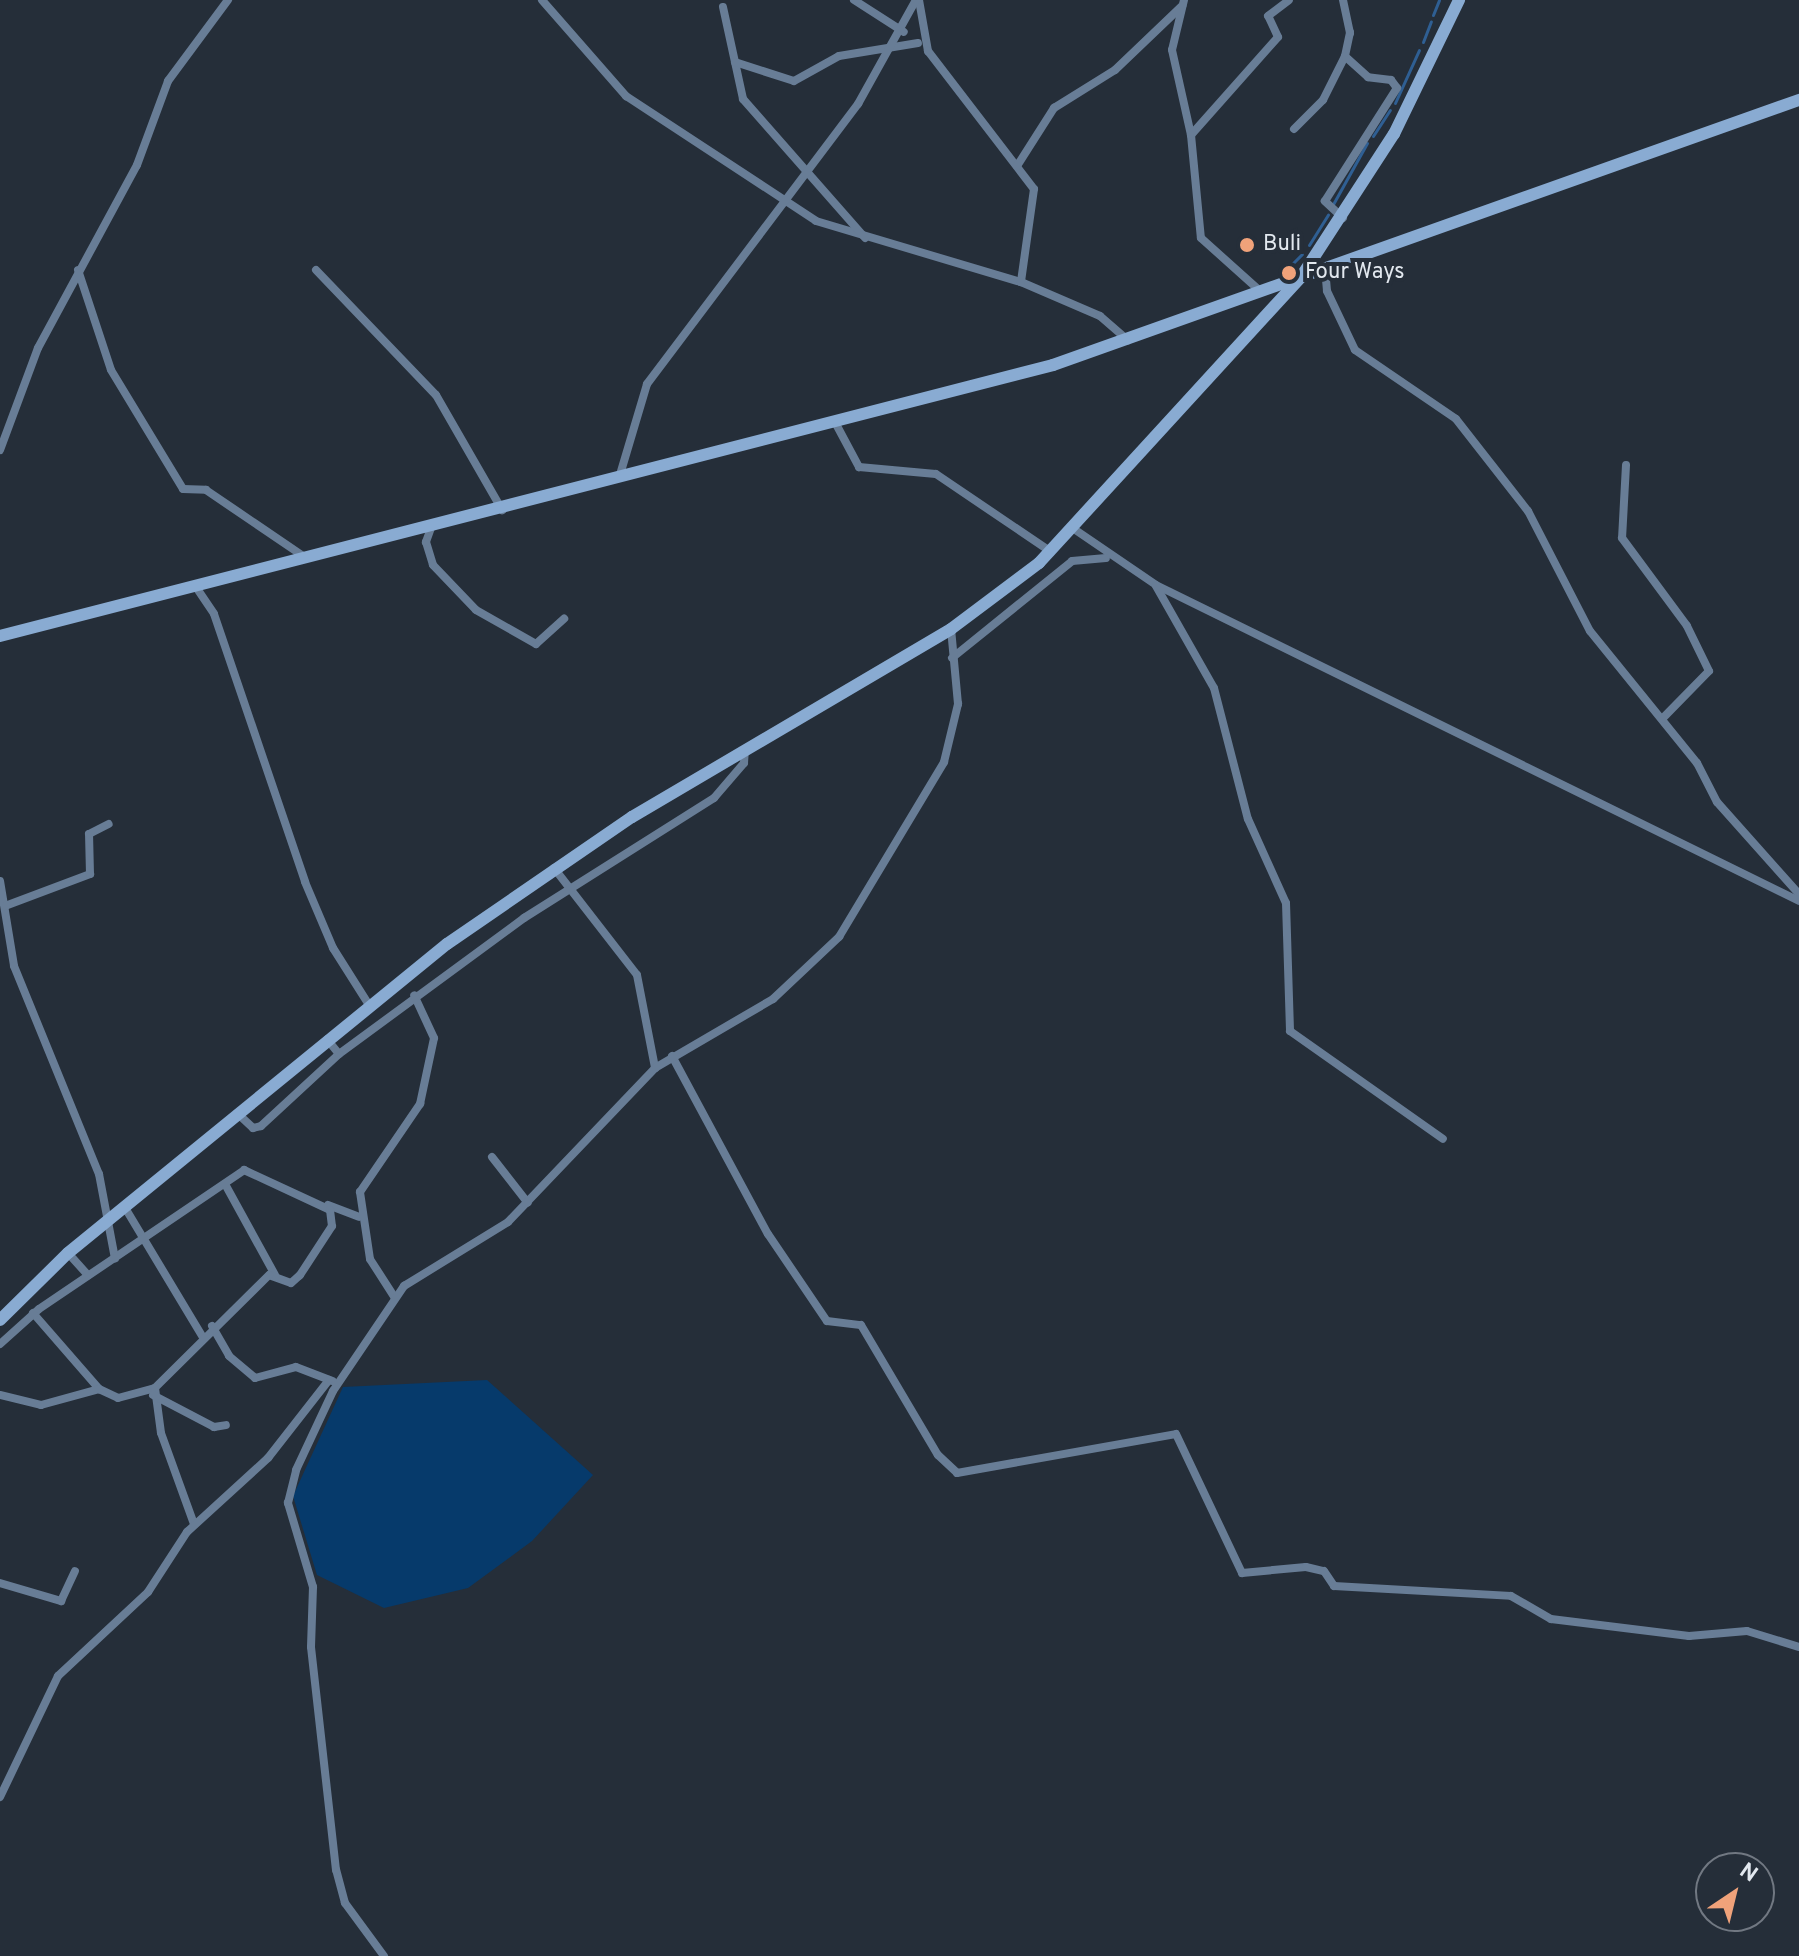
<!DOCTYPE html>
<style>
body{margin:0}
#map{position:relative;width:1799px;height:1956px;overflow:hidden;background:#252e39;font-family:Overpass,sans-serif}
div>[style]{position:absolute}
.green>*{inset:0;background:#063a6b}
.stream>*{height:3px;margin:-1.5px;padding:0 1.5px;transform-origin:1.5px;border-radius:1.5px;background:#2f5f93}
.street>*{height:8px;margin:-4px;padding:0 4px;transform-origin:4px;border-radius:4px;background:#687d96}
.secondary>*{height:12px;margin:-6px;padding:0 6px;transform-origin:6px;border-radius:6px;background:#89abd2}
.dots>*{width:22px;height:22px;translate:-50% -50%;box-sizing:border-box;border:4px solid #252e39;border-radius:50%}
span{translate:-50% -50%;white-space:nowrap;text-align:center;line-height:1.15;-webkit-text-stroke:8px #252e39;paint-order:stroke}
.poi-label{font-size:22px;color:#e2e8ef}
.left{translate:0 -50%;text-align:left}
.north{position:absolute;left:1695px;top:1852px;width:80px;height:80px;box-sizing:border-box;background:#252e39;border:2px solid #717882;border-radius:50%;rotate:35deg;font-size:22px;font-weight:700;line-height:32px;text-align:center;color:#e2e8ef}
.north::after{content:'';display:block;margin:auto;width:28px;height:36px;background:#f0a27a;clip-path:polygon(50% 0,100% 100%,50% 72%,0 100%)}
</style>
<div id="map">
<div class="green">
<div style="clip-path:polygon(487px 1380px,593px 1475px,532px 1541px,468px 1588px,384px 1608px,317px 1575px,293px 1496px,343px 1387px)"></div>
</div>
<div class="stream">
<div style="left:1433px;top:15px;width:16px;rotate:-68deg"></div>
<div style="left:1423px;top:42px;width:22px;rotate:-69deg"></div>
<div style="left:1395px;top:103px;width:58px;rotate:-65.6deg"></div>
<div style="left:1373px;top:136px;width:31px;rotate:-57deg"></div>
<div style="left:1332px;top:206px;width:72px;rotate:-60.9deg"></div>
<div style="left:1309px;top:245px;width:36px;rotate:-58deg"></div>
<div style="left:1282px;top:274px;width:28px;rotate:-45deg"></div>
</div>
<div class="street">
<div style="left:542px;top:0;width:128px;rotate:48.8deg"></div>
<div style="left:626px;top:96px;width:227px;rotate:33.3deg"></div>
<div style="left:816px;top:221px;width:214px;rotate:16.6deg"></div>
<div style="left:1021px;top:282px;width:86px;rotate:23.3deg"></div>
<div style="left:1100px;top:316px;width:37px;rotate:41deg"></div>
<div style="left:854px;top:0;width:59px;rotate:32.6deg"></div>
<div style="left:919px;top:0;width:52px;rotate:80deg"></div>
<div style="left:928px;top:51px;width:174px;rotate:52.5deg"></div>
<div style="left:1034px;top:189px;width:94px;rotate:98deg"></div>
<div style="left:1184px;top:0;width:51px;rotate:103.5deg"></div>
<div style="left:1172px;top:50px;width:87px;rotate:77.4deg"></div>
<div style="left:1191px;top:135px;width:103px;rotate:84.5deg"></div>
<div style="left:1201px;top:238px;width:79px;rotate:41.9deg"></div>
<div style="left:723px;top:7px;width:94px;rotate:77.7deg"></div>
<div style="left:743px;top:99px;width:185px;rotate:48.7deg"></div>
<div style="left:735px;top:62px;width:62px;rotate:17.9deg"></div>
<div style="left:794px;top:81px;width:51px;rotate:-29.1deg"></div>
<div style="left:839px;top:56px;width:80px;rotate:-9.3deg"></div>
<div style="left:1294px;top:129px;width:41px;rotate:-45deg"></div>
<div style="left:1323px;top:100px;width:49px;rotate:-63.4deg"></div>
<div style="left:1345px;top:56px;width:24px;rotate:-78deg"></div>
<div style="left:1350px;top:33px;width:34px;rotate:-102deg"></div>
<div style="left:1191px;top:135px;width:131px;rotate:-48.4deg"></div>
<div style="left:1278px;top:37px;width:23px;rotate:-115deg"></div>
<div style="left:1268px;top:16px;width:26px;rotate:-37deg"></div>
<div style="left:1017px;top:166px;width:69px;rotate:-57.5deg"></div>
<div style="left:1054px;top:108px;width:72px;rotate:-31.9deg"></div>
<div style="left:1115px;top:70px;width:93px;rotate:-43.7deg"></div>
<div style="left:1343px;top:218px;width:25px;rotate:-137deg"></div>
<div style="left:1325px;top:201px;width:134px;rotate:-57.5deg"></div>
<div style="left:1397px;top:88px;width:10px;rotate:-127deg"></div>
<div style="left:1391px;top:80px;width:23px;rotate:-173deg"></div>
<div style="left:1368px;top:77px;width:31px;rotate:-138deg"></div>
<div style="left:1325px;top:268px;width:23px;rotate:85deg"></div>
<div style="left:1327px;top:291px;width:65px;rotate:64.6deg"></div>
<div style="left:1355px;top:350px;width:122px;rotate:34.3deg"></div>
<div style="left:1456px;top:419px;width:117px;rotate:52deg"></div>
<div style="left:1528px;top:511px;width:135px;rotate:62.7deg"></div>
<div style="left:1590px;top:631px;width:170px;rotate:51deg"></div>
<div style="left:1697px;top:763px;width:44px;rotate:62.9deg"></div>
<div style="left:1717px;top:802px;width:123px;rotate:48.3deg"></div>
<div style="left:78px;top:270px;width:105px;rotate:71.7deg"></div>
<div style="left:111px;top:370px;width:139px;rotate:58.8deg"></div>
<div style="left:183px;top:489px;width:23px;rotate:2deg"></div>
<div style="left:206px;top:490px;width:121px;rotate:34.2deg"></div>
<div style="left:316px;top:270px;width:173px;rotate:46.2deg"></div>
<div style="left:436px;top:395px;width:133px;rotate:60.1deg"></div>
<div style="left:836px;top:424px;width:49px;rotate:61.9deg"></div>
<div style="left:859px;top:467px;width:77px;rotate:5.2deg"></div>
<div style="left:936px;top:474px;width:139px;rotate:34.1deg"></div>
<div style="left:0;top:450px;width:109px;rotate:-69.6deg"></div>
<div style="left:38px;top:348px;width:208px;rotate:-61.6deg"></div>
<div style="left:137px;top:165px;width:90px;rotate:-69.7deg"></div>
<div style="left:168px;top:81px;width:101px;rotate:-53.5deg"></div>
<div style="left:1626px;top:465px;width:73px;rotate:93.1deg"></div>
<div style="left:1622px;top:538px;width:109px;rotate:53.5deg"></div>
<div style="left:1687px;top:626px;width:50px;rotate:63.9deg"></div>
<div style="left:1709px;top:671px;width:67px;rotate:134.4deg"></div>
<div style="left:619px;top:478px;width:98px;rotate:-73.4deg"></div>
<div style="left:647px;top:384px;width:351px;rotate:-53deg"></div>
<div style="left:858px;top:104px;width:119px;rotate:-60.9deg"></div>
<div style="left:431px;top:528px;width:15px;rotate:110deg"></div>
<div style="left:426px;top:542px;width:24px;rotate:73deg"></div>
<div style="left:433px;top:565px;width:62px;rotate:46.3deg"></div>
<div style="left:476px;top:610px;width:69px;rotate:29.5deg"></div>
<div style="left:536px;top:644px;width:38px;rotate:-42deg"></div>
<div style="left:1074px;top:529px;width:99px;rotate:34.3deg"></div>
<div style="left:1156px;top:585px;width:716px;rotate:26.17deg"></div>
<div style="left:1156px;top:586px;width:117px;rotate:60.4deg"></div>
<div style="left:1214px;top:688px;width:135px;rotate:75.5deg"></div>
<div style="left:1248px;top:819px;width:92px;rotate:65.7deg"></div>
<div style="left:1286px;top:903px;width:128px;rotate:88.2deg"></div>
<div style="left:1290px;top:1031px;width:187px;rotate:35.2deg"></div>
<div style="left:196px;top:587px;width:32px;rotate:56deg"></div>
<div style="left:214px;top:614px;width:283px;rotate:71.2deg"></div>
<div style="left:305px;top:882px;width:72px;rotate:67deg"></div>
<div style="left:333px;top:948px;width:67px;rotate:57.7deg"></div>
<div style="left:952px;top:658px;width:154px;rotate:-38.9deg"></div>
<div style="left:1072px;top:561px;width:34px;rotate:-5deg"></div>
<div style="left:554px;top:868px;width:135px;rotate:52.2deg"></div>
<div style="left:637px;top:975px;width:95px;rotate:79deg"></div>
<div style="left:0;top:881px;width:86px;rotate:80.6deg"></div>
<div style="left:14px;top:966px;width:225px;rotate:67.8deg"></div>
<div style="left:99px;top:1174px;width:86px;rotate:79.3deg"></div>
<div style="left:5px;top:906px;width:91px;rotate:-20.6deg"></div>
<div style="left:90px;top:874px;width:40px;rotate:-91.4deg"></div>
<div style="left:89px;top:834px;width:22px;rotate:-27deg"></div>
<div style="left:339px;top:1054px;width:230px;rotate:-36.3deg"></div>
<div style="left:524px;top:918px;width:225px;rotate:-32.3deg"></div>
<div style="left:714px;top:798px;width:46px;rotate:-49.4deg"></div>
<div style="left:744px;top:763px;width:14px;rotate:-86deg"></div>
<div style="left:672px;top:1056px;width:202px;rotate:61.7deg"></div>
<div style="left:768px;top:1234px;width:105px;rotate:55.9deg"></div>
<div style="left:827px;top:1321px;width:34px;rotate:7deg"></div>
<div style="left:861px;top:1325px;width:151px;rotate:59.4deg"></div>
<div style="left:938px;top:1455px;width:26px;rotate:43deg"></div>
<div style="left:957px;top:1473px;width:222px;rotate:-10.1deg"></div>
<div style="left:1176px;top:1434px;width:154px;rotate:64.6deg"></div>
<div style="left:1242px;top:1573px;width:64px;rotate:-5.4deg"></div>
<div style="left:1306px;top:1567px;width:18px;rotate:13deg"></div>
<div style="left:1324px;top:1571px;width:18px;rotate:56deg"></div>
<div style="left:1334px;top:1586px;width:177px;rotate:3.2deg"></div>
<div style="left:1511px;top:1596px;width:46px;rotate:29.9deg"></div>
<div style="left:1551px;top:1619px;width:139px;rotate:7deg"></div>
<div style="left:1689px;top:1636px;width:58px;rotate:-4.9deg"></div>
<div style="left:1747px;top:1631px;width:54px;rotate:17.1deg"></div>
<div style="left:237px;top:1113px;width:22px;rotate:43deg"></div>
<div style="left:253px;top:1128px;width:8px;rotate:-14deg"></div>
<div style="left:261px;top:1126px;width:106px;rotate:-42.7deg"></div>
<div style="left:339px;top:1054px;width:19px;rotate:-129deg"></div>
<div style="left:492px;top:1157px;width:58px;rotate:52deg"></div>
<div style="left:225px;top:1184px;width:104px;rotate:61.2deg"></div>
<div style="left:328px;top:1205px;width:33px;rotate:21deg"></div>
<div style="left:124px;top:1206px;width:152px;rotate:59deg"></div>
<div style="left:68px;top:1253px;width:30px;rotate:48deg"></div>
<div style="left:395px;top:1298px;width:46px;rotate:-122.7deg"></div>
<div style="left:370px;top:1259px;width:68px;rotate:-98.5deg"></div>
<div style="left:360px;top:1192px;width:107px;rotate:-55.7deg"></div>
<div style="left:420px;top:1104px;width:67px;rotate:-78deg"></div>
<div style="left:434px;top:1038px;width:47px;rotate:-114.9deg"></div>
<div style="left:33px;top:1313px;width:101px;rotate:49deg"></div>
<div style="left:99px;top:1389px;width:21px;rotate:25deg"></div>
<div style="left:118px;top:1398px;width:38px;rotate:-15deg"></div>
<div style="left:212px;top:1326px;width:34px;rotate:60deg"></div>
<div style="left:229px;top:1356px;width:34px;rotate:40deg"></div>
<div style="left:255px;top:1378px;width:42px;rotate:-15deg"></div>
<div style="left:296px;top:1367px;width:39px;rotate:21deg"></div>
<div style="left:0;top:1344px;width:52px;rotate:-41.9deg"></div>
<div style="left:39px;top:1309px;width:248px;rotate:-34.1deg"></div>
<div style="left:244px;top:1170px;width:95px;rotate:24.9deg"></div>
<div style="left:330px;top:1210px;width:16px;rotate:83deg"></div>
<div style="left:332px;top:1226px;width:59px;rotate:123.1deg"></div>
<div style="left:300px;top:1275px;width:12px;rotate:138deg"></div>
<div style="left:291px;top:1283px;width:23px;rotate:-160deg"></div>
<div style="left:269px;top:1275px;width:161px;rotate:135.3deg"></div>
<div style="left:155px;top:1388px;width:45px;rotate:82.4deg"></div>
<div style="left:161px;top:1433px;width:97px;rotate:70.1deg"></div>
<div style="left:0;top:1395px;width:42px;rotate:13.7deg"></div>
<div style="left:41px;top:1405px;width:60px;rotate:-15.4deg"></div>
<div style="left:153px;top:1395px;width:69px;rotate:27.7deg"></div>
<div style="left:214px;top:1427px;width:12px;rotate:-9deg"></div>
<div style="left:0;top:1583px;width:64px;rotate:16.4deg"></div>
<div style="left:61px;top:1601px;width:33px;rotate:-65deg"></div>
<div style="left:0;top:1797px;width:134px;rotate:-64.4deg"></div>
<div style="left:58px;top:1676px;width:123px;rotate:-43deg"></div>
<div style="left:148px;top:1592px;width:72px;rotate:-57deg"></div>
<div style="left:187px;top:1532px;width:110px;rotate:-42.4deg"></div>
<div style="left:268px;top:1458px;width:99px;rotate:-52deg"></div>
<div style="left:384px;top:1956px;width:66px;rotate:-126.3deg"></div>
<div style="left:345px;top:1903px;width:34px;rotate:-105deg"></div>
<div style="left:336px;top:1870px;width:224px;rotate:-96.4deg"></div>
<div style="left:311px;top:1647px;width:60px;rotate:-88.1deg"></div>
<div style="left:313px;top:1587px;width:88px;rotate:-106.6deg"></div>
<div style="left:288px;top:1503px;width:34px;rotate:-76deg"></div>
<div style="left:296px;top:1470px;width:87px;rotate:-64.9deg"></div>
<div style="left:333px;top:1391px;width:127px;rotate:-55.9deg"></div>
<div style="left:404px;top:1286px;width:122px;rotate:-31.6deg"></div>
<div style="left:508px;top:1222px;width:213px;rotate:-46.3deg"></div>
<div style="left:655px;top:1068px;width:137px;rotate:-30.3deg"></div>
<div style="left:773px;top:999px;width:91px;rotate:-43.2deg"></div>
<div style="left:839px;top:937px;width:204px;rotate:-59deg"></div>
<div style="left:944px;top:762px;width:60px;rotate:-76.4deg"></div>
<div style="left:958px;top:704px;width:75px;rotate:-95.3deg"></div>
</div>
<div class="secondary">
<div style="left:0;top:636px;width:1087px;rotate:-14.43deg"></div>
<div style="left:1053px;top:365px;width:792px;rotate:-19.56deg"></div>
<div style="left:0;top:1320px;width:95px;rotate:-44.6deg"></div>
<div style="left:68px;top:1253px;width:489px;rotate:-39.2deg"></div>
<div style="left:447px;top:944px;width:224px;rotate:-34.5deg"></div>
<div style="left:632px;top:817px;width:370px;rotate:-30.5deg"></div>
<div style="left:951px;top:629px;width:110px;rotate:-36.9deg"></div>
<div style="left:1039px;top:563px;width:388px;rotate:-47.5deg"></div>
<div style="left:1301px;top:277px;width:171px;rotate:-57deg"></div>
<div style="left:1394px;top:134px;width:149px;rotate:-64.1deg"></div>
</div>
<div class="dots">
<div style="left:1247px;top:245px;background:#f0a27a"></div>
<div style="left:1289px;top:273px;background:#f0a27a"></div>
</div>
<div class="poi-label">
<span class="left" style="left:1263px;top:245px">Buli</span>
<span class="left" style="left:1305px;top:273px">Four Ways</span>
</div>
<div class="north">N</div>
</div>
